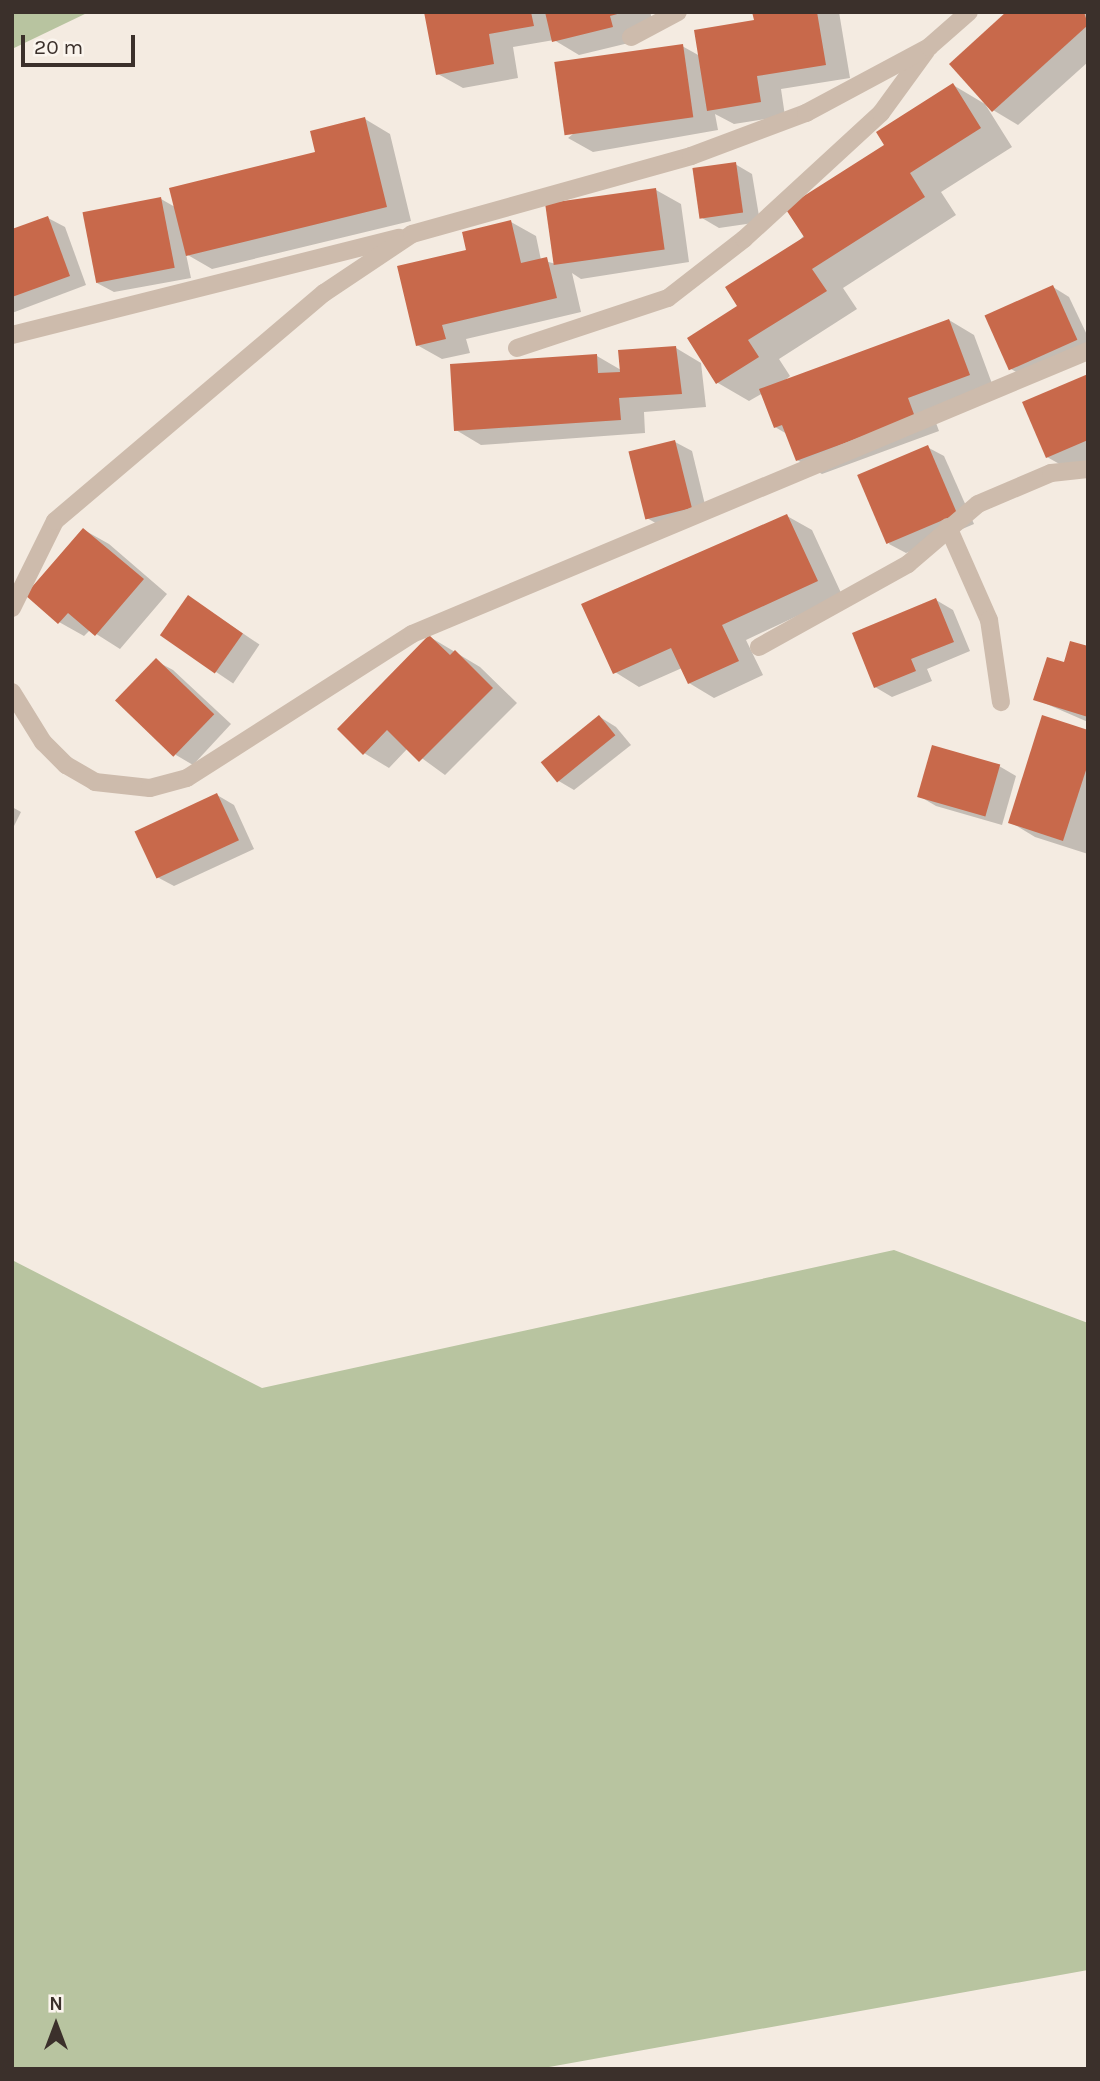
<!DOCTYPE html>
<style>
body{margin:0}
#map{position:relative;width:1100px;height:2081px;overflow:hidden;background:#f4ebe1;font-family:Karla,sans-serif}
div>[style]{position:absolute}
.green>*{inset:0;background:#b8c4a0}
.shadow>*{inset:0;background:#0003;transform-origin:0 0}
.building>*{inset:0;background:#c8694b;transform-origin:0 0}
.minor>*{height:18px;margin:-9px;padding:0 9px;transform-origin:9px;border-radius:9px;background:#cdbbac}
span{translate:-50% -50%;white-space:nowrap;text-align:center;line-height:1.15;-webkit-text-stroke:7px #fbf5ee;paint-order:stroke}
.frame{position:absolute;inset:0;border:14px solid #3b302b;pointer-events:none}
.north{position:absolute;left:21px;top:1990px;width:70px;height:70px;-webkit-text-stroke:5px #fbf5ee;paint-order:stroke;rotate:0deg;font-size:19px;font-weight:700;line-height:28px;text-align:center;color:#3b302b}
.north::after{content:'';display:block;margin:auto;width:24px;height:32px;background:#3b302b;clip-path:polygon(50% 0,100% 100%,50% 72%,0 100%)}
.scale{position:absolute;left:21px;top:35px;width:114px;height:32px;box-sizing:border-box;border:4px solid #3b302b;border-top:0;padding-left:9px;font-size:21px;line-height:24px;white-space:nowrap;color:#3b302b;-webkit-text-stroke:5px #fbf5ee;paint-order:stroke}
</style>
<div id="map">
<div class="green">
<div style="clip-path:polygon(12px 12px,89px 12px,12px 49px)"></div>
<div style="clip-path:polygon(894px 1250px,1088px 1323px,1088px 1970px,538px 2069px,12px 2069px,12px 1260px,262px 1388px)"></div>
</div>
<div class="shadow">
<div style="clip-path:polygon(426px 12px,650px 12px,654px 25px,637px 41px,579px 55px,554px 40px,513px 47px,518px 78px,463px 88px,438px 74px)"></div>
<div style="clip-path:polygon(754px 12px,839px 12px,850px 78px,781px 89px,785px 116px,734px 124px,715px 114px,718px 130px,593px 152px,568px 138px,682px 46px,700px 56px,756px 22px)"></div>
<div style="clip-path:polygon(1009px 12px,1088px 12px,1088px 62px,1018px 125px,993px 110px)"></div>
<div style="clip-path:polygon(953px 85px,985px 104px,1012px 147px,941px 192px,956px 215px,843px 288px,857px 309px,779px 359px,790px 376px,783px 382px,949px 320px,974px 335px,994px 389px,932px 412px,939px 431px,822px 474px,797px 460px,787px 434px,775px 427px,763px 393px,749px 401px,718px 383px,689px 339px,740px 306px,886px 145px)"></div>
<div style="clip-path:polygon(365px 119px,390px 134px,411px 221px,212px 269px,186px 254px,191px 278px,114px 292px,97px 283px,161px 199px,175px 207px,317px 154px)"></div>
<div style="clip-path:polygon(735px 164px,752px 174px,760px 222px,719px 228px,702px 218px)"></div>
<div style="clip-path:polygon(656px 190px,681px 204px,689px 262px,581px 279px,572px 273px,581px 312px,466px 339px,470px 353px,442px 359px,417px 345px,468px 251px,511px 222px,536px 236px,541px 260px,556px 264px)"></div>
<div style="clip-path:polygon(48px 218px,65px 227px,86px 285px,12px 313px,12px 231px)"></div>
<div style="clip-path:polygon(1053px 287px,1069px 297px,1088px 337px,1088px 352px,1028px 379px,1011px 369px)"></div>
<div style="clip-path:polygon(676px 348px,701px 363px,706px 407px,644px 412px,645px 433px,481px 445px,456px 430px,597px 356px,621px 370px)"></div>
<div style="clip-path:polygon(1088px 376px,1088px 465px,1072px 471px,1047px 457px)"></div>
<div style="clip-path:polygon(675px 442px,692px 451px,708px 517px,664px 528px,647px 518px)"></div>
<div style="clip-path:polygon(927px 447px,944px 456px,974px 524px,906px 553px,889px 544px)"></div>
<div style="clip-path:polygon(787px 516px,812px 530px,842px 595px,746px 640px,763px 675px,714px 698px,689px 683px,682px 668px,639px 687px,615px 672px)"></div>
<div style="clip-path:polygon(84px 530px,109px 544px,167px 594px,120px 649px,90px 630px,84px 636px,59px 622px)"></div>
<div style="left:189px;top:597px;width:85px;height:47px;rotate:34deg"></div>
<div style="clip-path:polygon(936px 600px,953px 610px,970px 651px,927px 669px,932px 681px,892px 697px,875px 687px)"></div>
<div style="clip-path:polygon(430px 637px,480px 667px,517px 703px,445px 775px,408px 748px,389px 768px,364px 753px)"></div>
<div style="clip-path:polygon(1088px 648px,1088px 722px,1035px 699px,1065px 664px)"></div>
<div style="clip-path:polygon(156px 661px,173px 670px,231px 724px,193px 765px,176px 755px)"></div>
<div style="clip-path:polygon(600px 717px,616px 727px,631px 745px,574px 790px,557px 780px)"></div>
<div style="clip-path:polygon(1088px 732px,1088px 854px,1035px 837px,1010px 822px)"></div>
<div style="clip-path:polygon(999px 766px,1016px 776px,1002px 825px,936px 806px,919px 796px)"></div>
<div style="clip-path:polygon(217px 795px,234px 805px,254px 849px,174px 886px,157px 877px)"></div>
<div style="clip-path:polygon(12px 807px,21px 812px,12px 830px)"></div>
</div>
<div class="building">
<div style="clip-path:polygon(424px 12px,531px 12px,534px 26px,489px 34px,494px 64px,436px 75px)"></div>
<div style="clip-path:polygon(545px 12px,621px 12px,621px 13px,610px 16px,613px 27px,552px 42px)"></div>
<div style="clip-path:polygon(752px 12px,817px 12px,826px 65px,757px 76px,761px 102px,707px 111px,694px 30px,754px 20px)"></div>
<div style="clip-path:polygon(1006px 12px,1084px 12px,1088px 25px,992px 112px,949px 64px)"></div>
<div style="left:683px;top:44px;width:74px;height:130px;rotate:82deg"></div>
<div style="clip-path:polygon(953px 83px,981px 128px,910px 173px,925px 197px,812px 269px,827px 291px,748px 340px,759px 357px,716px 384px,687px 338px,737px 306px,725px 287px,804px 237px,785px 208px,884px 145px,876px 132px)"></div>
<div style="clip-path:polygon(365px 117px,387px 207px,186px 256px,169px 188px,315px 152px,310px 131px)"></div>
<div style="left:736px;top:162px;width:51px;height:44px;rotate:82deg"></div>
<div style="left:656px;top:188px;width:62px;height:112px;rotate:82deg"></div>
<div style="left:161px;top:197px;width:72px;height:80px;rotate:79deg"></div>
<div style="clip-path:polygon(48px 216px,70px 276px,12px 297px,12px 229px)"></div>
<div style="clip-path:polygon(511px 220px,521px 263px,547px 257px,557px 298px,442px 325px,446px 339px,416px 346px,397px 266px,466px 250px,462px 232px)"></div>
<div style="left:1053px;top:285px;width:60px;height:75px;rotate:66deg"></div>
<div style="clip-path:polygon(949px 319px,970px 375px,908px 398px,915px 417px,796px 461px,782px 425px,774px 428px,759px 389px)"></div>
<div style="clip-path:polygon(676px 346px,682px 394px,619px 398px,621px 420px,454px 431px,450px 364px,597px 354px,598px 373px,620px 372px,618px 350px)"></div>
<div style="clip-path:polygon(1088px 374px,1088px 440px,1046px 458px,1022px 402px)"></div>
<div style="left:675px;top:440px;width:70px;height:48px;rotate:76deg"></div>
<div style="left:928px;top:445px;width:75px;height:77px;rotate:67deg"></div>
<div style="clip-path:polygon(787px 514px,818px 581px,722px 625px,739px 661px,688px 684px,671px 648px,613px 674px,581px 604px)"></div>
<div style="clip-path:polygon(83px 528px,144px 579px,95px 636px,68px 613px,58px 624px,25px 595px)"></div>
<div style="left:188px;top:595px;width:67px;height:49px;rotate:35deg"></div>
<div style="clip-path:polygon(936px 598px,954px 642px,911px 659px,916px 671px,874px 688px,852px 633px)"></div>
<div style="clip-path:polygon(429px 635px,450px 655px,455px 650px,493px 688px,419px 762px,387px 730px,363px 755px,337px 729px)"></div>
<div style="clip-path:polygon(1070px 641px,1088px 646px,1088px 717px,1033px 700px,1047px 657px,1064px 662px)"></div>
<div style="left:156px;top:658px;width:81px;height:59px;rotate:44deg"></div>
<div style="left:599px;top:715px;width:26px;height:75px;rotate:51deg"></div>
<div style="clip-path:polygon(1042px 715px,1088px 730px,1088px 764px,1063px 841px,1008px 823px)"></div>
<div style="left:932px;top:745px;width:71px;height:54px;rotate:16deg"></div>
<div style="left:217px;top:793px;width:52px;height:91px;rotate:65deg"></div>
</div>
<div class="minor">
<div style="left:631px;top:37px;width:53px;rotate:-28deg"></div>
<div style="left:12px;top:335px;width:399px;rotate:-14.1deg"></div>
<div style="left:517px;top:348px;width:159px;rotate:-18.3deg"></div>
<div style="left:668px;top:298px;width:96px;rotate:-37.8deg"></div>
<div style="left:744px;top:239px;width:186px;rotate:-42.6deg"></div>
<div style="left:881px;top:113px;width:77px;rotate:-54deg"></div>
<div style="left:948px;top:527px;width:102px;rotate:66.2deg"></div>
<div style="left:989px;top:620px;width:83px;rotate:81.7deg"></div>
<div style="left:12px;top:608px;width:97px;rotate:-63.7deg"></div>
<div style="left:55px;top:521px;width:353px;rotate:-40.3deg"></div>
<div style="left:324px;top:293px;width:106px;rotate:-33.8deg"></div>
<div style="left:412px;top:234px;width:290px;rotate:-15.6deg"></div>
<div style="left:691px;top:156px;width:123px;rotate:-20.5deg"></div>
<div style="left:806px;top:113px;width:140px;rotate:-28.2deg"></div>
<div style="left:929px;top:47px;width:53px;rotate:-41.2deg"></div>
<div style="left:759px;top:647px;width:171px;rotate:-29.1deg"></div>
<div style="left:908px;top:564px;width:92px;rotate:-40.6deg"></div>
<div style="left:978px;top:504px;width:79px;rotate:-23deg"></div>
<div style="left:1051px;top:473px;width:37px;rotate:-6deg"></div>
<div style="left:12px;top:692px;width:59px;rotate:58.2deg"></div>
<div style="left:43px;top:742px;width:33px;rotate:45deg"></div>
<div style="left:66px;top:765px;width:34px;rotate:30deg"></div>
<div style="left:95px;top:782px;width:55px;rotate:6.2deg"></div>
<div style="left:150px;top:788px;width:38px;rotate:-15deg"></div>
<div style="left:187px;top:778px;width:267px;rotate:-32.6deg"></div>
<div style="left:412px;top:634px;width:733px;rotate:-22.72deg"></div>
</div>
<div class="frame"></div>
<div class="north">N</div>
<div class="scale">20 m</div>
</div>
